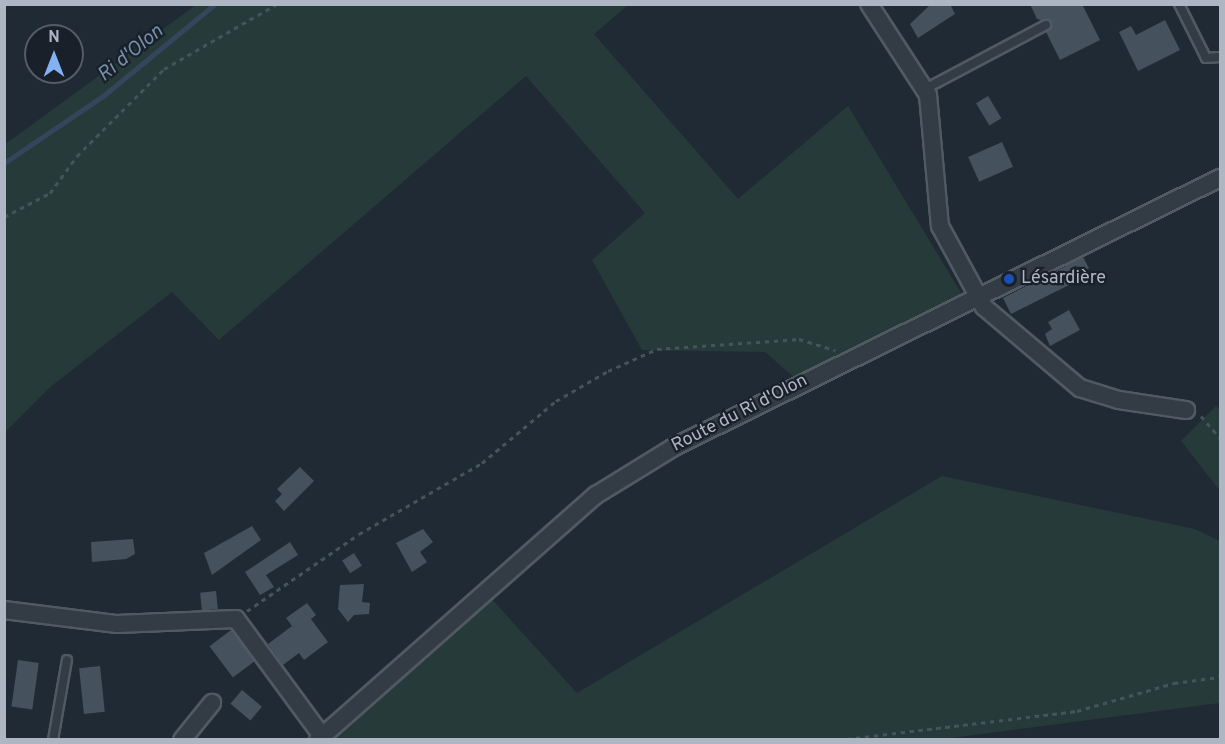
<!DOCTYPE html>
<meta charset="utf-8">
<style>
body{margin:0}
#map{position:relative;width:1225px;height:744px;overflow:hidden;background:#202a34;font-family:Overpass,sans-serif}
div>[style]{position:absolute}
.green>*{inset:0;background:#263a39}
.stream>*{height:4.5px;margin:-2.25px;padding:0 2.25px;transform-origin:2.25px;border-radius:2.25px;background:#34465b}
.building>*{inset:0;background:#46515e;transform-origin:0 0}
.path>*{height:3px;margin-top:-1.5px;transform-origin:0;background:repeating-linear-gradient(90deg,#435557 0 4.5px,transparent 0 9px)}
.roads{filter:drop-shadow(2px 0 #515963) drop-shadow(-2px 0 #515963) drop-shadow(0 2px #515963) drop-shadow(0 -2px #515963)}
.service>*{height:8px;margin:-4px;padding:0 4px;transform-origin:4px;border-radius:4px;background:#333b45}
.minor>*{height:16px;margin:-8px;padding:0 8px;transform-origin:8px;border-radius:8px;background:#333b45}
.dots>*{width:16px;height:16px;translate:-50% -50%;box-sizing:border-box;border:3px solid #19202a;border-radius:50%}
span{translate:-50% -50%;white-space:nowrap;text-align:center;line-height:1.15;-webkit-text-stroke:4.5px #19202a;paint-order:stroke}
.poi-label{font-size:18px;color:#adb6c2}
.left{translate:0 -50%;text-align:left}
.street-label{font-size:18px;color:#adb6c2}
.water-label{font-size:20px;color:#768eaa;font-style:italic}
.frame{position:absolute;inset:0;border:6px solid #adb6c2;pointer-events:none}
.north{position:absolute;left:24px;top:24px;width:60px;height:60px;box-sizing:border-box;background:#19202a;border:2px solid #545c67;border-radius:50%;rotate:0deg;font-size:16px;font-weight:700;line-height:24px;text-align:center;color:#adb6c2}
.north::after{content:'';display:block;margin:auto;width:21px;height:27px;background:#82b2f2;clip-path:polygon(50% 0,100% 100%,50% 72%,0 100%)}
</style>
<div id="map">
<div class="green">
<div style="clip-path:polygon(196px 5px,628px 5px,594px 34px,738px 199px,848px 106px,963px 296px,796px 379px,765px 352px,642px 350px,592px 260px,645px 213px,526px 76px,219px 340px,172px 292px,49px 388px,5px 432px,4px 145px)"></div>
<div style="clip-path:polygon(1216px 406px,1220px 410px,1220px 491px,1181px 441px)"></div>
<div style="clip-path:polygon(942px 476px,1195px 529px,1220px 541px,1220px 703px,936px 740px,337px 738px,489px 596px,577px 693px)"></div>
</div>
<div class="stream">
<div style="left:4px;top:163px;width:120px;rotate:-34.1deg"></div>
<div style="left:103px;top:96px;width:145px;rotate:-39.4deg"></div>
</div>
<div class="building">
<div style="clip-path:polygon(931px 4px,950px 4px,955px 14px,918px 38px,910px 24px)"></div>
<div style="clip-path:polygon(1030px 4px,1082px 4px,1100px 40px,1060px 60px,1046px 32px,1051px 22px,1037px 19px)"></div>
<div style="clip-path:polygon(1165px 20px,1180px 50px,1138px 71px,1119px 32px,1131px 26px,1136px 35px)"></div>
<div style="left:988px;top:96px;width:26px;height:14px;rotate:59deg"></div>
<div style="left:1002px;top:142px;width:27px;height:37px;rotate:66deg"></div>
<div style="clip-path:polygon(1083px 257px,1089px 268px,1070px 278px,1073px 283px,1011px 314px,1003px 298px)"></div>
<div style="clip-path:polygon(1069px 310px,1080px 330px,1050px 346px,1045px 334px,1052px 329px,1048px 322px)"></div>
<div style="clip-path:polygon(300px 467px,314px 481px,284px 511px,275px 501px,282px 494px,277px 489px)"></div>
<div style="clip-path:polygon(252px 526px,261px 540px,212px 575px,204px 553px)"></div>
<div style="clip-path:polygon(423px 529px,433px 542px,420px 552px,427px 562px,412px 572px,396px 543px)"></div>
<div style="clip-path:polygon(133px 539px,135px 554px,126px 559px,92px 562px,91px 542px)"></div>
<div style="clip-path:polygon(290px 542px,298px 555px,266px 575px,274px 587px,260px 595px,245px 572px)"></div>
<div style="left:354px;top:553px;width:15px;height:14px;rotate:58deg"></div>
<div style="clip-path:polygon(364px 584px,362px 602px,370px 603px,369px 614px,354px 615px,348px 622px,338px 609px,340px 585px)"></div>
<div style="left:216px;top:591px;width:18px;height:16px;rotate:84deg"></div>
<div style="clip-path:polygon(307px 603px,316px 615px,311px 619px,328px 642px,304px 660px,299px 653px,283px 665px,268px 644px,292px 626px,286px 618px)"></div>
<div style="left:231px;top:630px;width:39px;height:27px;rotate:53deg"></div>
<div style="left:18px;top:660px;width:21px;height:47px;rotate:8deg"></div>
<div style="left:100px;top:666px;width:46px;height:21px;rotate:84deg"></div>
<div style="left:242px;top:690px;width:26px;height:18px;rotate:40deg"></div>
</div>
<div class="path">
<div style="left:4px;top:217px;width:52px;rotate:-27.6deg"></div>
<div style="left:50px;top:193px;width:46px;rotate:-53.9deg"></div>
<div style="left:77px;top:156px;width:123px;rotate:-45deg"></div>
<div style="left:164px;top:69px;width:130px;rotate:-29.9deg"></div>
<div style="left:1201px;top:416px;width:29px;rotate:49deg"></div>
<div style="left:247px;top:611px;width:136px;rotate:-34.5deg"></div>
<div style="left:359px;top:534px;width:142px;rotate:-30deg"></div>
<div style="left:482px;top:463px;width:97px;rotate:-40deg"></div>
<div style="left:556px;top:401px;width:60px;rotate:-30deg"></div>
<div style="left:608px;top:371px;width:54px;rotate:-24.2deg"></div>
<div style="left:657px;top:349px;width:142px;rotate:-4deg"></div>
<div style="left:799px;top:339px;width:38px;rotate:17deg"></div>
<div style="left:838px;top:740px;width:241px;rotate:-6.9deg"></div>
<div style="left:1077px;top:711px;width:101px;rotate:-16.1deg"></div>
<div style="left:1174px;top:683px;width:46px;rotate:-7.4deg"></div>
</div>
<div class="roads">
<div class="service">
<div style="left:1179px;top:4px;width:60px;rotate:63.4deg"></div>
<div style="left:1206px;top:58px;width:14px;rotate:-4deg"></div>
<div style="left:925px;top:89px;width:137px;rotate:-27.9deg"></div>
<div style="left:53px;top:740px;width:81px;rotate:-80.1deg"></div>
</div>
<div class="minor">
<div style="left:869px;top:4px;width:108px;rotate:57deg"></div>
<div style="left:928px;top:95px;width:132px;rotate:84.8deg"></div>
<div style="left:940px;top:226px;width:92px;rotate:61.5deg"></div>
<div style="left:984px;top:307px;width:126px;rotate:40.2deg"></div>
<div style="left:1080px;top:388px;width:41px;rotate:17.1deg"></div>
<div style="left:1119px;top:400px;width:68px;rotate:8.5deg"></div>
<div style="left:4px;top:610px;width:114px;rotate:7.1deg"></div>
<div style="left:117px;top:624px;width:119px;rotate:-2.4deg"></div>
<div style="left:236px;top:619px;width:145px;rotate:53.7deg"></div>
<div style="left:182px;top:740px;width:48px;rotate:-51deg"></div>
<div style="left:318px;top:740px;width:371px;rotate:-41.4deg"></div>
<div style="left:596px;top:495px;width:92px;rotate:-31.6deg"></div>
<div style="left:674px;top:447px;width:609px;rotate:-26.23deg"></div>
</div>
</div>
<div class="dots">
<div style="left:1009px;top:279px;background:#1a4fb4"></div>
</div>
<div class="poi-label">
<span class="left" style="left:1021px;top:279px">Lésardière</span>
</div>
<div class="street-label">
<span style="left:740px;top:414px;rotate:-27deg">Route du Ri d'Olon</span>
</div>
<div class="water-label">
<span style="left:131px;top:54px;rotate:-39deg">Ri d'Olon</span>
</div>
<div class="frame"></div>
<div class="north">N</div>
</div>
